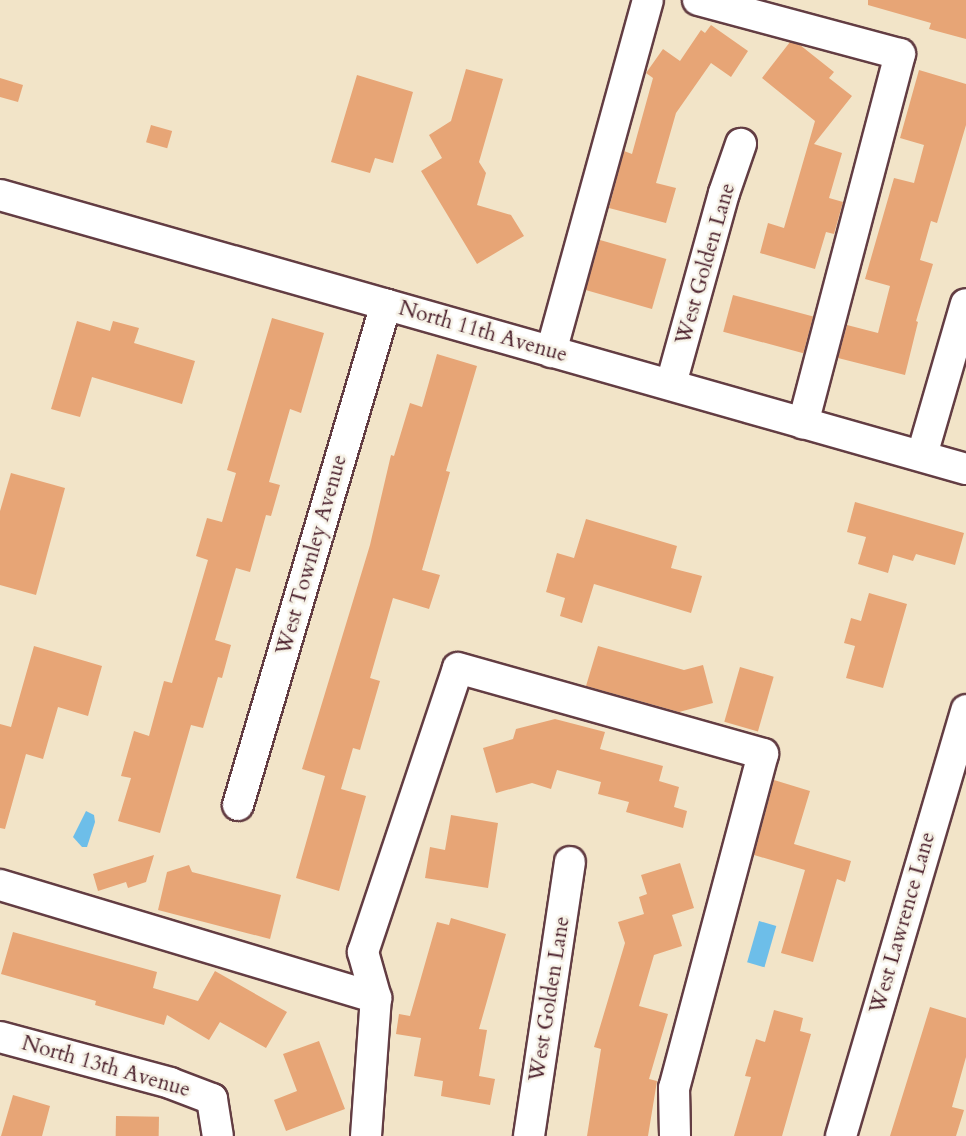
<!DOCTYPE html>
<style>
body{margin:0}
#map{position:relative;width:966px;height:1136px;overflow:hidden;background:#f2e4c8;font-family:Cardo,serif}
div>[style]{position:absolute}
.water>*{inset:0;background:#6dbee9;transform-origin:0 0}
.building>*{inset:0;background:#e7a576;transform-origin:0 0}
.roads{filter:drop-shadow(2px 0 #633d43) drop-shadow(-2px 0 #633d43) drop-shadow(0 2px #633d43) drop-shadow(0 -2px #633d43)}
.minor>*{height:30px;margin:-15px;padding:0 15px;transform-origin:15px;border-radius:15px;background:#fff}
span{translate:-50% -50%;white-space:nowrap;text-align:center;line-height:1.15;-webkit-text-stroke:5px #f7f3e8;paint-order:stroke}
.street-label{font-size:21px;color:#4a1f2b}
</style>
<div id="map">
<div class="water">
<div style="clip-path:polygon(86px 811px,94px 815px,95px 822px,87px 847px,82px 847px,73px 837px)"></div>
<div style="left:759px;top:921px;width:18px;height:43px;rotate:16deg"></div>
</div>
<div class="building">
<div style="clip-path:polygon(868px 0,966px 0,966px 39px,929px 29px,931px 23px,868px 5px)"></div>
<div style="clip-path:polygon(711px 25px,748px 51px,731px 77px,711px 63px,676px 113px,656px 183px,676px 188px,666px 223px,609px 208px,624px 151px,632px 154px,653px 78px,646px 73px,663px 49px,680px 61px,701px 30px,705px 33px)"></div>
<div style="clip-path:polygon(790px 42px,800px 45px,834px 72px,829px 78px,852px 96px,814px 144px,842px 153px,829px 198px,843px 202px,834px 234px,826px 232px,815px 269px,760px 253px,768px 223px,784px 228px,815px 121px,762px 78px)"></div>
<div style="clip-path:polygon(466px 69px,503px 79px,479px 162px,486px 173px,477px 205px,511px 215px,524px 236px,477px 264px,421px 171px,442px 158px,429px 135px,451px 121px)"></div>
<div style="clip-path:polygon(919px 70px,966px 84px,966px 125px,937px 223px,931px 221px,920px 260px,933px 264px,916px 321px,918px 322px,905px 375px,838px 358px,847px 325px,878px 333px,890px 286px,865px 279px,894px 178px,914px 183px,924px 145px,900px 138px)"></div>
<div style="clip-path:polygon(357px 75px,413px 92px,393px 163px,375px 158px,370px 173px,331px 162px)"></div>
<div style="clip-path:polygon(0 78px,23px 85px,18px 102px,0 97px)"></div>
<div style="left:151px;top:125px;width:22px;height:18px;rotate:16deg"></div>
<div style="left:600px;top:240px;width:69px;height:52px;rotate:16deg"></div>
<div style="left:733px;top:295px;width:83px;height:38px;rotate:15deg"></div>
<div style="clip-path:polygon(272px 318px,324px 333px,301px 413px,290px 409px,269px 482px,280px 485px,271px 516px,266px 515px,250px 572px,236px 568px,215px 640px,231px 645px,222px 678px,218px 677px,203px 728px,191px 725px,160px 833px,118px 821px,131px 778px,121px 776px,134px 731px,149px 736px,164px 681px,172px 683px,208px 560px,196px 556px,207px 518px,222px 522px,236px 473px,227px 470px)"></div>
<div style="clip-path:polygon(77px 321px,110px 331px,113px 321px,139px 328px,134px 343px,195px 361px,182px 404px,92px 377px,80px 417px,51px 409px)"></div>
<div style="clip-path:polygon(437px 354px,477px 366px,446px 471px,450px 472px,422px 570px,440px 575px,429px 609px,393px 598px,370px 678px,380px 681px,360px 750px,353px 748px,341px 789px,366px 796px,339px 891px,296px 878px,325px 776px,302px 769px,370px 545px,391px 455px,394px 456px,410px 403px,422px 407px)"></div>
<div style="clip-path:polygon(11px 473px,65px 488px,36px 595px,0 585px,0 511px)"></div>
<div style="clip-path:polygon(855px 502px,964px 533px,955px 565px,916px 554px,913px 561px,893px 555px,888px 573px,858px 564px,866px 537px,847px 532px)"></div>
<div style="clip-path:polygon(586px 519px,677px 546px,671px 568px,702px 576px,691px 613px,594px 584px,582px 623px,560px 616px,565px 598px,546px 592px,557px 553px,574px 558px)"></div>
<div style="clip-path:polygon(869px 593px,907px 604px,883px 688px,846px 678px,855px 646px,844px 643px,851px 618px,861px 621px)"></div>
<div style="clip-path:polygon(34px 646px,102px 666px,88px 716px,58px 707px,43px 759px,26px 754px,5px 829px,0 828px,0 724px,11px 727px)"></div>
<div style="clip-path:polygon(598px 646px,684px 670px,703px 665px,713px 703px,679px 712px,586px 686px)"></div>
<div style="left:740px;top:667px;width:35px;height:57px;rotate:16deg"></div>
<div style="clip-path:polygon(555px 719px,605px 732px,600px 749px,663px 766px,659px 781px,679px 787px,674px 807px,687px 811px,683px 828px,626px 812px,629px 802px,598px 794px,601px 782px,557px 770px,551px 789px,532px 783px,496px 793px,483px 748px,513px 739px,516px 729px)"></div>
<div style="clip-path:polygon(774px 780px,810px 791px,794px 844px,851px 861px,845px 882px,837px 879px,813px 962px,781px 953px,805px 870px,754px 855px)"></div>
<div style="clip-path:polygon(451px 815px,498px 823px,488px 888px,425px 878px,430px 847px,445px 850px)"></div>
<div style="clip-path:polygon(154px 855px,146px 882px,128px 888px,126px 882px,98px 891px,93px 874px)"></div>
<div style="clip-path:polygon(680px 863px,694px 908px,672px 915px,682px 946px,654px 955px,639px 1006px,668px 1014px,649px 1079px,657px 1081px,648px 1136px,587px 1136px,601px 1049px,594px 1047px,625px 943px,618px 922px,644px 914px,639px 897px,647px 894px,641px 875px)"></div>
<div style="clip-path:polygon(189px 865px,192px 872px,281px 895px,270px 939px,158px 910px,167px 872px)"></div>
<div style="clip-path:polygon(451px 918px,506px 934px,479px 1029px,487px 1030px,479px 1076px,495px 1079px,490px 1105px,441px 1096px,443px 1081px,414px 1076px,421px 1038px,396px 1034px,399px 1014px,410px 1016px,437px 922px,449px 925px)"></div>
<div style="clip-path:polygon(13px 932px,157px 972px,153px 988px,198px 1001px,215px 971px,287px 1012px,266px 1048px,220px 1022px,209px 1040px,167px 1015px,164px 1025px,95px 1005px,96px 1001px,1px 974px)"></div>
<div style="clip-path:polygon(930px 1007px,966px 1018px,966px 1057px,952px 1107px,964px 1110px,956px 1136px,890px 1136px)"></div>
<div style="clip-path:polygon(774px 1010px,803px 1018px,800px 1031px,811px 1034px,782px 1136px,734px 1136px,751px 1077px,745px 1076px,756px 1039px,765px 1042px)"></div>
<div style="clip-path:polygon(319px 1041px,345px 1109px,286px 1131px,274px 1100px,297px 1091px,283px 1054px)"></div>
<div style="clip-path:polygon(13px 1095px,50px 1106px,42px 1136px,1px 1136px)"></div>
<div style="left:116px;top:1116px;width:43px;height:20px;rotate:1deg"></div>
</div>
<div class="roads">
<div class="minor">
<div style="left:698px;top:0;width:209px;rotate:15deg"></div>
<div style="left:900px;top:54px;width:382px;rotate:104.7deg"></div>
<div style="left:0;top:195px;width:1004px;rotate:15.84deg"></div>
<div style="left:551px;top:352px;width:365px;rotate:-74.6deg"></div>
<div style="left:671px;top:384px;width:198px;rotate:-74.5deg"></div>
<div style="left:724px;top:193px;width:52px;rotate:-70.9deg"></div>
<div style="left:922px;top:455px;width:157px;rotate:-73.8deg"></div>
<div style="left:238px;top:805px;width:522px;rotate:-73.54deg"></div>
<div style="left:0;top:885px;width:393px;rotate:16.7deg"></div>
<div style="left:0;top:1037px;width:176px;rotate:15.1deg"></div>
<div style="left:170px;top:1083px;width:45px;rotate:20.9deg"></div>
<div style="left:212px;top:1099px;width:37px;rotate:81deg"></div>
<div style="left:366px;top:1136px;width:138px;rotate:-85.9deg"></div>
<div style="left:376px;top:998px;width:48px;rotate:-105.8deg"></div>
<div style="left:363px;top:952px;width:299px;rotate:-71.5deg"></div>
<div style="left:458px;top:668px;width:317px;rotate:15.7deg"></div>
<div style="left:763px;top:754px;width:346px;rotate:104.9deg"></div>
<div style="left:674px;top:1088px;width:48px;rotate:88.8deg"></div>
<div style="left:529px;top:1136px;width:277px;rotate:-81.5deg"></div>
<div style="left:841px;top:1136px;width:444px;rotate:-73.6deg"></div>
</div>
</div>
<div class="street-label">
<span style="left:706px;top:264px;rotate:-74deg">West Golden Lane</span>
<span style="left:483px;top:332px;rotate:16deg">North 11th Avenue</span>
<span style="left:312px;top:555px;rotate:-74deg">West Townley Avenue</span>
<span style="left:903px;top:923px;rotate:-74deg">West Lawrence Lane</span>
<span style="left:550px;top:999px;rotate:-81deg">West Golden Lane</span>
<span style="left:106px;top:1067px;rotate:16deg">North 13th Avenue</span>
</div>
</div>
